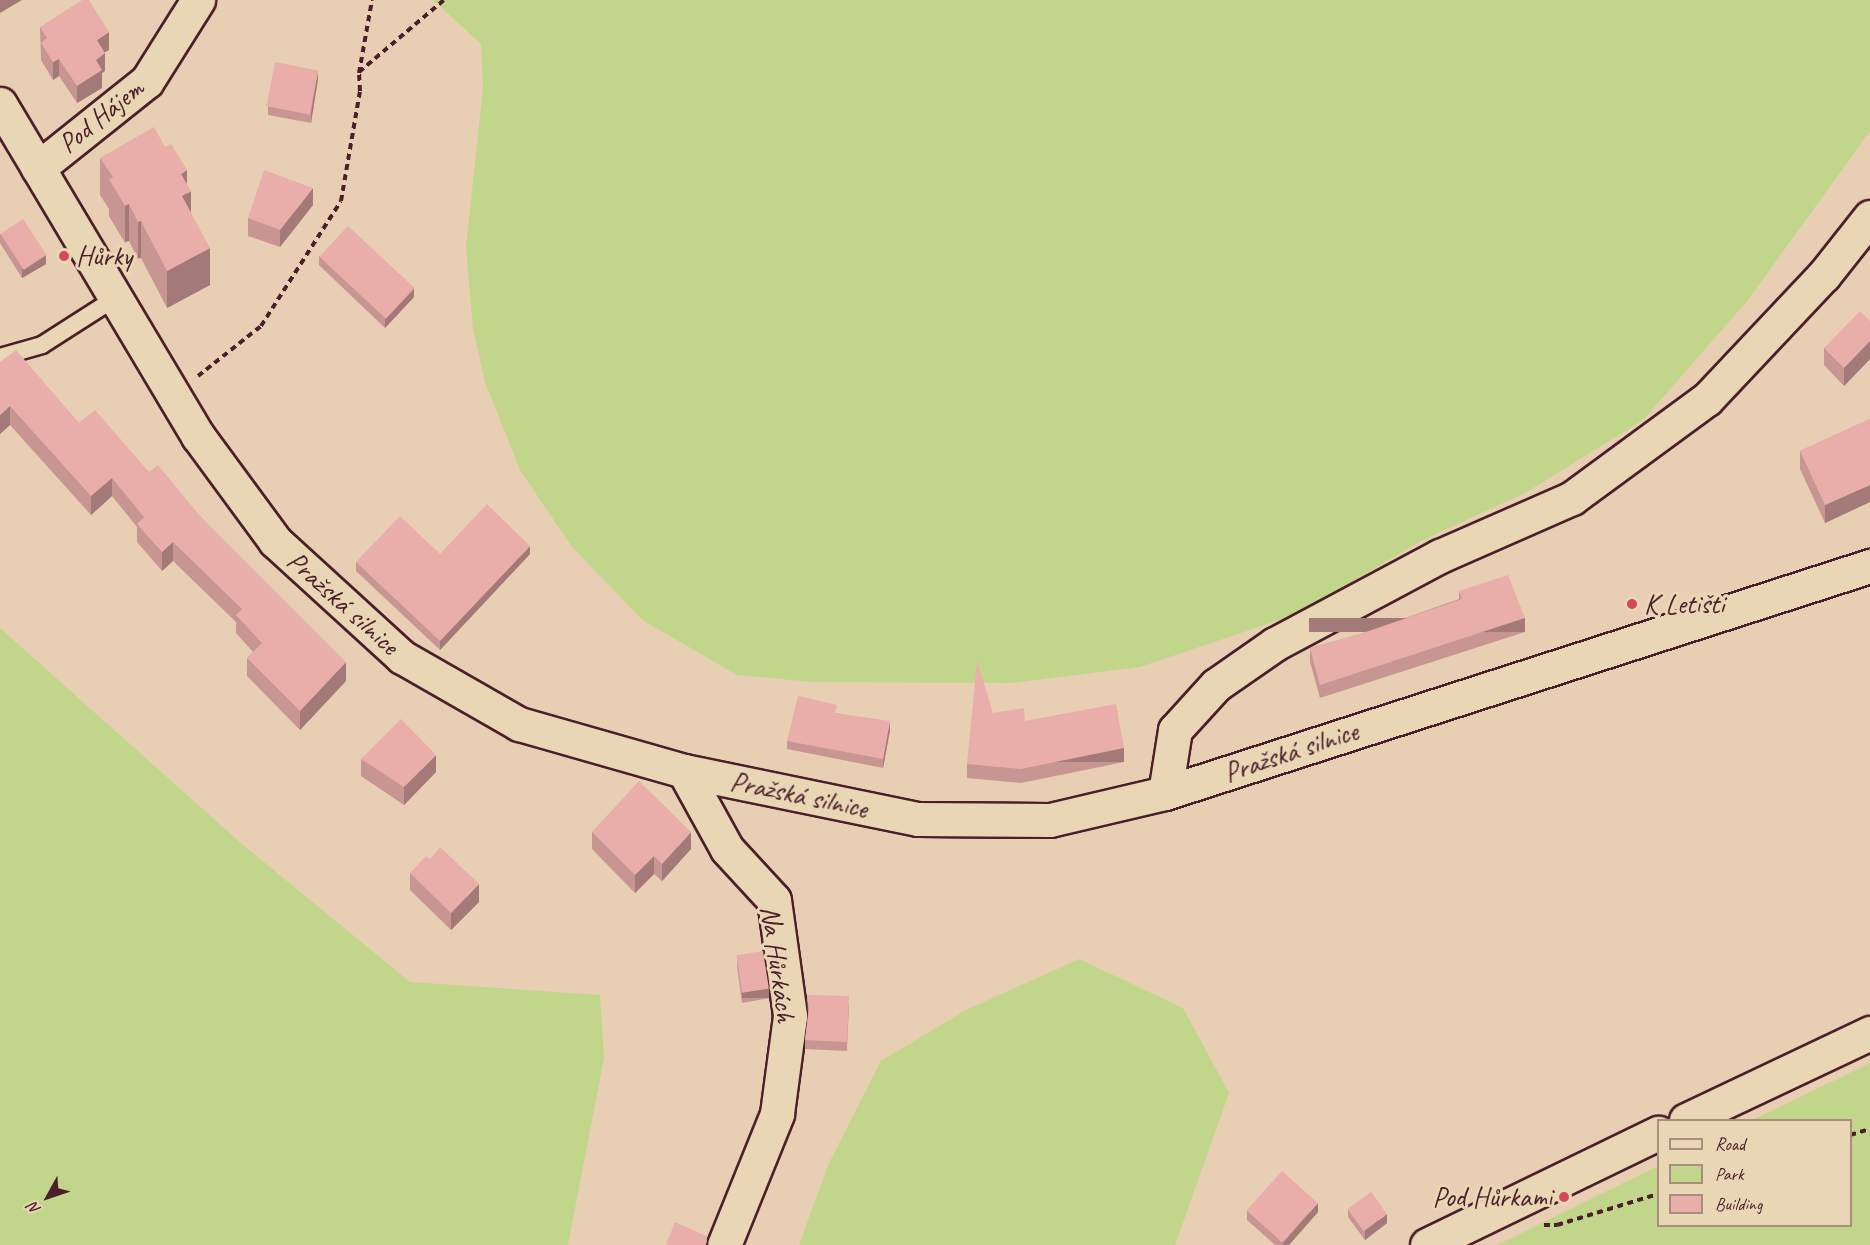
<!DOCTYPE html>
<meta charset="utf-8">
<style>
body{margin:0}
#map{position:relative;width:1870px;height:1245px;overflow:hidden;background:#e8ceb2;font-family:Caveat,sans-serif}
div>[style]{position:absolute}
.green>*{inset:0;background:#c2d68b}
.path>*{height:4px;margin-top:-2px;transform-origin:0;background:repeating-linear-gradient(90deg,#4a1f2b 0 6px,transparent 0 10.5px)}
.roads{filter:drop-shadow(2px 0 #4a1f2b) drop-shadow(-2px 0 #4a1f2b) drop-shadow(0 2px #4a1f2b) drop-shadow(0 -2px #4a1f2b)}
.lane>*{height:16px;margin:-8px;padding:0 8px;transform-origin:8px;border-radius:8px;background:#e8d6b4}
.street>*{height:33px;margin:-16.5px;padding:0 16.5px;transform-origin:16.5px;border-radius:16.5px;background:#e8d6b4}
.secondary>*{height:33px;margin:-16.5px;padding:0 16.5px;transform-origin:16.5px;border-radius:16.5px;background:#e8d6b4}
.wall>*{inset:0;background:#c89692}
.shaded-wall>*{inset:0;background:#a37a77;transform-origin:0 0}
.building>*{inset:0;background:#e9aeaa;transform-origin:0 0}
.dots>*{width:16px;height:16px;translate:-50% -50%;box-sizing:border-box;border:3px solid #e8d6b4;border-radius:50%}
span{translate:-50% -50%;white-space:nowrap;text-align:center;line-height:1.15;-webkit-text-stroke:6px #e8d6b4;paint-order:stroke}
.street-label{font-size:28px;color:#4a1f2b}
.poi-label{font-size:28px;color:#4a1f2b}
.left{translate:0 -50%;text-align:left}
.right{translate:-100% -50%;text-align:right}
.legend{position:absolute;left:1657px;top:1119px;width:195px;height:108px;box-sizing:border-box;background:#e8d6b4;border:2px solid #a98d7d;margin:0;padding:8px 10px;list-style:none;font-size:18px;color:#4a1f2b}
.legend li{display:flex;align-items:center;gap:12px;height:30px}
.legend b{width:30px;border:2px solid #a98d7d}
.north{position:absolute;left:18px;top:1167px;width:60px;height:60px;-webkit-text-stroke:4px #e8d6b4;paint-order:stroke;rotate:230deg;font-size:16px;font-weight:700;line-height:24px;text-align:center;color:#4a1f2b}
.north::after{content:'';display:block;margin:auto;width:21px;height:27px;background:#4a1f2b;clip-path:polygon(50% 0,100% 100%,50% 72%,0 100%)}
</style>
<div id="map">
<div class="green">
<div style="clip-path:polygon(433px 0,1870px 0,1870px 131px,1748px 300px,1643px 420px,1527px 492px,1421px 541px,1297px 614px,1140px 667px,1011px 683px,813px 682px,737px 675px,644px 621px,572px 547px,520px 470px,485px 382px,473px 329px,466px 247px,483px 88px,481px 44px)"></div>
<div style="clip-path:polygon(0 628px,243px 845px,410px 982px,600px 995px,604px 1058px,568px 1245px,0 1245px)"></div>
<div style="clip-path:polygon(1079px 959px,1183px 1008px,1229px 1093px,1175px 1245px,799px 1245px,829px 1163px,881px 1061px,966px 1010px)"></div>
<div style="clip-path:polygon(1870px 1063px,1870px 1245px,1497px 1245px,1658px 1166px,1658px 1226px,1850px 1226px,1850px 1120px,1752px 1120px)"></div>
</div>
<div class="path">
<div style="left:359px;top:72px;width:111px;rotate:-40.3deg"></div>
<div style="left:198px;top:376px;width:80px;rotate:-38.4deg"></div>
<div style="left:261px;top:326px;width:148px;rotate:-57.4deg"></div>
<div style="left:341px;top:201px;width:112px;rotate:-80.2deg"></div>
<div style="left:360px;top:91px;width:18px;rotate:-93deg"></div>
<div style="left:359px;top:73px;width:74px;rotate:-79.9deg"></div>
<div style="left:1850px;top:1135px;width:21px;rotate:-17deg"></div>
<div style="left:1544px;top:1225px;width:13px"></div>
<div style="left:1557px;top:1225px;width:106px;rotate:-17.1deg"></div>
</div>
<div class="roads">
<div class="lane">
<div style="left:0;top:357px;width:44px;rotate:-15.9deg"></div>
<div style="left:42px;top:345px;width:89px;rotate:-32.6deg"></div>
</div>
<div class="street">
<div style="left:38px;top:168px;width:139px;rotate:-38.6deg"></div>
<div style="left:147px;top:81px;width:96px;rotate:-57.8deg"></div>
<div style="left:684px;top:771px;width:89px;rotate:61.1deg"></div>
<div style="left:727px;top:849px;width:69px;rotate:47.3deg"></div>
<div style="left:774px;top:900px;width:117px;rotate:82.1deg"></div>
<div style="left:790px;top:1016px;width:99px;rotate:97.6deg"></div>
<div style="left:777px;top:1114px;width:141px;rotate:112deg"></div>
<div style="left:1165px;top:793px;width:64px;rotate:-81deg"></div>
<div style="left:1175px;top:730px;width:61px;rotate:-47.7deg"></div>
<div style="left:1216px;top:685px;width:72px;rotate:-34.8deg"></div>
<div style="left:1275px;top:644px;width:187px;rotate:-28.1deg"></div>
<div style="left:1440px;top:556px;width:144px;rotate:-23.7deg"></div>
<div style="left:1572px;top:498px;width:167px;rotate:-36.3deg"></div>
<div style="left:1707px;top:399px;width:170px;rotate:-46.7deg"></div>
<div style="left:1824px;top:275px;width:74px;rotate:-51.6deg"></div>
</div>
<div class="secondary">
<div style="left:0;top:104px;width:387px;rotate:59.2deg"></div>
<div style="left:198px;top:436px;width:130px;rotate:53.7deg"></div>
<div style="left:275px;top:541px;width:172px;rotate:42.4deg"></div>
<div style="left:402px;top:657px;width:135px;rotate:29.8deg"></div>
<div style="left:519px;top:724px;width:172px;rotate:15.9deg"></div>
<div style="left:684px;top:771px;width:239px;rotate:11.6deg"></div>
<div style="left:918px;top:819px;width:132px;rotate:0.4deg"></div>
<div style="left:1050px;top:820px;width:118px;rotate:-13.2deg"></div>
<div style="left:1165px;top:793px;width:741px;rotate:-17.85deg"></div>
<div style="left:1686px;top:1120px;width:204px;rotate:-25.3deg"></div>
<div style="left:1427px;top:1245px;width:257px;rotate:-25.9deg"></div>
</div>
</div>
<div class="wall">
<div style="clip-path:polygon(40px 27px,109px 50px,105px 52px,105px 71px,102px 73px,102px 88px,77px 103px,59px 76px,53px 80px,41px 60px)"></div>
<div style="clip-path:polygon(318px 79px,311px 123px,268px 115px,268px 106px)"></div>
<div style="clip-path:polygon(100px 158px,187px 184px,191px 213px,210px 285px,167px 308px,141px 258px,138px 259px,129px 241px,125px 243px,109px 216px,109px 209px,100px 195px)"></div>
<div style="clip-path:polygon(313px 205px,280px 247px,248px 236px,248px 218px)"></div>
<div style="clip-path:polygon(0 234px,46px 264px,22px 278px,0 243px)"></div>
<div style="clip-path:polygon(319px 256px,414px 297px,385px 328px,319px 265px)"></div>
<div style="clip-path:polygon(1870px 321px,1870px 359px,1844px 386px,1824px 365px,1824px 348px)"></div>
<div style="clip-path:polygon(0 362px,79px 423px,149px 472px,200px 516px,346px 681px,300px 730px,247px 676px,247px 658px,253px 652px,236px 633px,236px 622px,173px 561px,162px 571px,137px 542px,137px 527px,112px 496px,91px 515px,10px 425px,0 434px)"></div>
<div style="clip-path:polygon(1870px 419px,1870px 502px,1825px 523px,1800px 469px,1800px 451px)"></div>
<div style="clip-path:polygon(440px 554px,530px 554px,440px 650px,356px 571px,356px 562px)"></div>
<div style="clip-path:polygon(1459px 591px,1525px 632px,1320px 698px,1310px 662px,1310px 648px,1360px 634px,1459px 599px)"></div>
<div style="clip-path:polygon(837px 713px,890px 730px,883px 768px,787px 749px,787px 741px)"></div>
<div style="clip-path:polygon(993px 713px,1025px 721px,1124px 762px,1021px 783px,967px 778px,967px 764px)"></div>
<div style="clip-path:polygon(361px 759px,436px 772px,404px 805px,361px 776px)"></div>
<div style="clip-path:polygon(592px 832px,691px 849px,662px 881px,654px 874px,635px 893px,592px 849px)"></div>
<div style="clip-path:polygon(410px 873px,479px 902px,451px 930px,410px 890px)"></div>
<div style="clip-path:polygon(737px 957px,769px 998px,742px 1003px,737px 966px)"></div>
<div style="clip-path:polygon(807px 995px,849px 1005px,847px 1051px,805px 1049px,805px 1040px,808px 1013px)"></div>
<div style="clip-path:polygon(1348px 1209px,1387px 1223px,1365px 1240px,1348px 1217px)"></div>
<div style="clip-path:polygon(1247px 1211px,1318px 1212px,1289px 1245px,1275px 1245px,1247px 1220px)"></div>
</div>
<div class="shaded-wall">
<div style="clip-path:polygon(0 0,22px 0,0 13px)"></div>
<div style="clip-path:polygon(109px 32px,109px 50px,97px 57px,97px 40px)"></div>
<div style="clip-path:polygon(105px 53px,105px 71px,102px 73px,102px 88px,77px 103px,77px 86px,96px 60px)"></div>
<div style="clip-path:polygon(59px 59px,59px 76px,53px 80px,53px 62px)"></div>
<div style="clip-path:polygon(318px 70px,318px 79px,311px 123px,311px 114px)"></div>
<div style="clip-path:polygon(187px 170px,187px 194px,191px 191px,191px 228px,182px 233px,181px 174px)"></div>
<div style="clip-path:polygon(313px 188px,313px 205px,280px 247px,280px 230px)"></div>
<div style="left:129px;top:204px;width:37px;height:4px;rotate:90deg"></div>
<div style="left:141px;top:221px;width:37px;height:3px;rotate:90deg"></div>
<div style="clip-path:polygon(210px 248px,210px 285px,167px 308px,167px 271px)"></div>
<div style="clip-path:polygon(46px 255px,46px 264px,22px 278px,22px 269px)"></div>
<div style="clip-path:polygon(414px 288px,414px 297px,385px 328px,385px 319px)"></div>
<div style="clip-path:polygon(1870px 341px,1870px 359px,1844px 386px,1844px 368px)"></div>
<div style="clip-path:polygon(10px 406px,10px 425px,0 434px,0 415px)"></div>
<div style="clip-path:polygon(112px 478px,112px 496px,91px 515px,91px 496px)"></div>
<div style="clip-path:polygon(1870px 485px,1870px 502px,1825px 523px,1825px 505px)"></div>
<div style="clip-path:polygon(173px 542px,173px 561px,162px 571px,162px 552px)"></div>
<div style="clip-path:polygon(530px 546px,530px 554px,440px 650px,440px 641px)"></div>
<div style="left:1525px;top:618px;width:14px;height:216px;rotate:90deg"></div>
<div style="clip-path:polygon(346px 662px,346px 681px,300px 730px,300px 711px)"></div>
<div style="clip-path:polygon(890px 721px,890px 730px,883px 768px,883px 759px)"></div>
<div style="left:1124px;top:748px;width:14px;height:105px;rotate:90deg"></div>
<div style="clip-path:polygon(436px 755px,436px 772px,404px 805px,404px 787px)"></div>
<div style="clip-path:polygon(691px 832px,691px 849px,662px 881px,662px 864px)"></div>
<div style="clip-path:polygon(654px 856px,654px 874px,635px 893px,635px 875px)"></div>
<div style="clip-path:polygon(479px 884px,479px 902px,451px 930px,451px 913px)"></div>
<div style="left:769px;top:989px;width:9px;height:27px;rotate:90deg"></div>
<div style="clip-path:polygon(1318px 1203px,1318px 1212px,1289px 1245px,1283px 1245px,1283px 1243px)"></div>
<div style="clip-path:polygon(1387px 1214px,1387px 1223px,1365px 1240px,1365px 1231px)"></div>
</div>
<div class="building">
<div style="clip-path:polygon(82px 0,89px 0,109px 32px,97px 40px,105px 53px,96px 60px,102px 70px,77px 86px,59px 59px,53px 62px,41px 43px,47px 38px,40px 27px)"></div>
<div style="left:275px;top:62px;width:44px;height:45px;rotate:11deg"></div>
<div style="clip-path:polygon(154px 127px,165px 147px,171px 144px,187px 170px,181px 174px,191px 191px,182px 196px,210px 248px,167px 271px,141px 221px,138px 222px,129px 204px,125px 206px,109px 179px,113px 177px,100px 158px)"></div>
<div style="clip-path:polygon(264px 170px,313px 188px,280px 230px,248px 218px)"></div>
<div style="left:23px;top:219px;width:43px;height:27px;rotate:57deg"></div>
<div style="left:348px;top:226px;width:91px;height:42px;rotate:43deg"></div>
<div style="clip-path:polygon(1860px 311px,1870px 321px,1870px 341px,1844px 368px,1824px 348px)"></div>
<div style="clip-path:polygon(16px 350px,79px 423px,95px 410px,149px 472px,158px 465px,200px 516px,346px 662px,300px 711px,247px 658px,262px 643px,236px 615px,242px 609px,173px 542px,162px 552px,137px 524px,144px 517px,112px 478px,91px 496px,10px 406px,0 415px,0 362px)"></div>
<div style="clip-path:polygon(1870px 419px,1870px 485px,1825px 505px,1800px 451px)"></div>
<div style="clip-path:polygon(487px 504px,530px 546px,440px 641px,356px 562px,400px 516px,440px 554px)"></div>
<div style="clip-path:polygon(1508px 575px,1525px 618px,1320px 685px,1310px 648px,1360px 634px,1462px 599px,1459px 591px)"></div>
<div style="clip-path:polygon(977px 661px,993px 713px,1024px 708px,1025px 721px,1116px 704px,1124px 748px,1021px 769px,967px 764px)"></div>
<div style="clip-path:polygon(798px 696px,837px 705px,835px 713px,890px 721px,883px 759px,787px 741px)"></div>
<div style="clip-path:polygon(401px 719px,436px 755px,404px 787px,361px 759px)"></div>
<div style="clip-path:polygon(639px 781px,691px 832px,662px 864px,654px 856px,635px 875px,592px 832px)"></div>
<div style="clip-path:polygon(440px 847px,479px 884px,451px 913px,410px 873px,426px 856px,430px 859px)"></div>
<div style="left:763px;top:951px;width:38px;height:27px;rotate:81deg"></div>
<div style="clip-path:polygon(807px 995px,849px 996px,847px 1042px,805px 1040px,809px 1010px)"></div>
<div style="left:1282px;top:1171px;width:48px;height:53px;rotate:42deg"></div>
<div style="left:1371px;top:1192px;width:27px;height:29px;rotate:54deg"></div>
<div style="clip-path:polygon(675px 1222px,706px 1236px,707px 1242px,705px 1245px,666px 1245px)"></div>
</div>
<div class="dots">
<div style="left:64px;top:256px;background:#d1495b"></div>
<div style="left:1632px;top:604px;background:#d1495b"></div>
<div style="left:1564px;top:1197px;background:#d1495b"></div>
</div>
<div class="street-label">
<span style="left:101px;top:116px;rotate:-39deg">Pod Hájem</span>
<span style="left:343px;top:603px;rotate:42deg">Pražská silnice</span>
<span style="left:1291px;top:752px;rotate:-18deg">Pražská silnice</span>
<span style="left:799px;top:795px;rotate:12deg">Pražská silnice</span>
<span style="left:778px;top:964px;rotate:82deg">Na Hůrkách</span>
</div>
<div class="poi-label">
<span class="left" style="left:76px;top:256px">Hůrky</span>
<span class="left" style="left:1644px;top:604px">K Letišti</span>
<span class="right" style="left:1552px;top:1197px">Pod Hůrkami</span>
</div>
<ul class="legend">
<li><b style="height:8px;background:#e8d6b4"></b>Road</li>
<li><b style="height:16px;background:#c2d68b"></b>Park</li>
<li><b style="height:16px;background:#e9aeaa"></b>Building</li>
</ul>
<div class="north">N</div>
</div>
